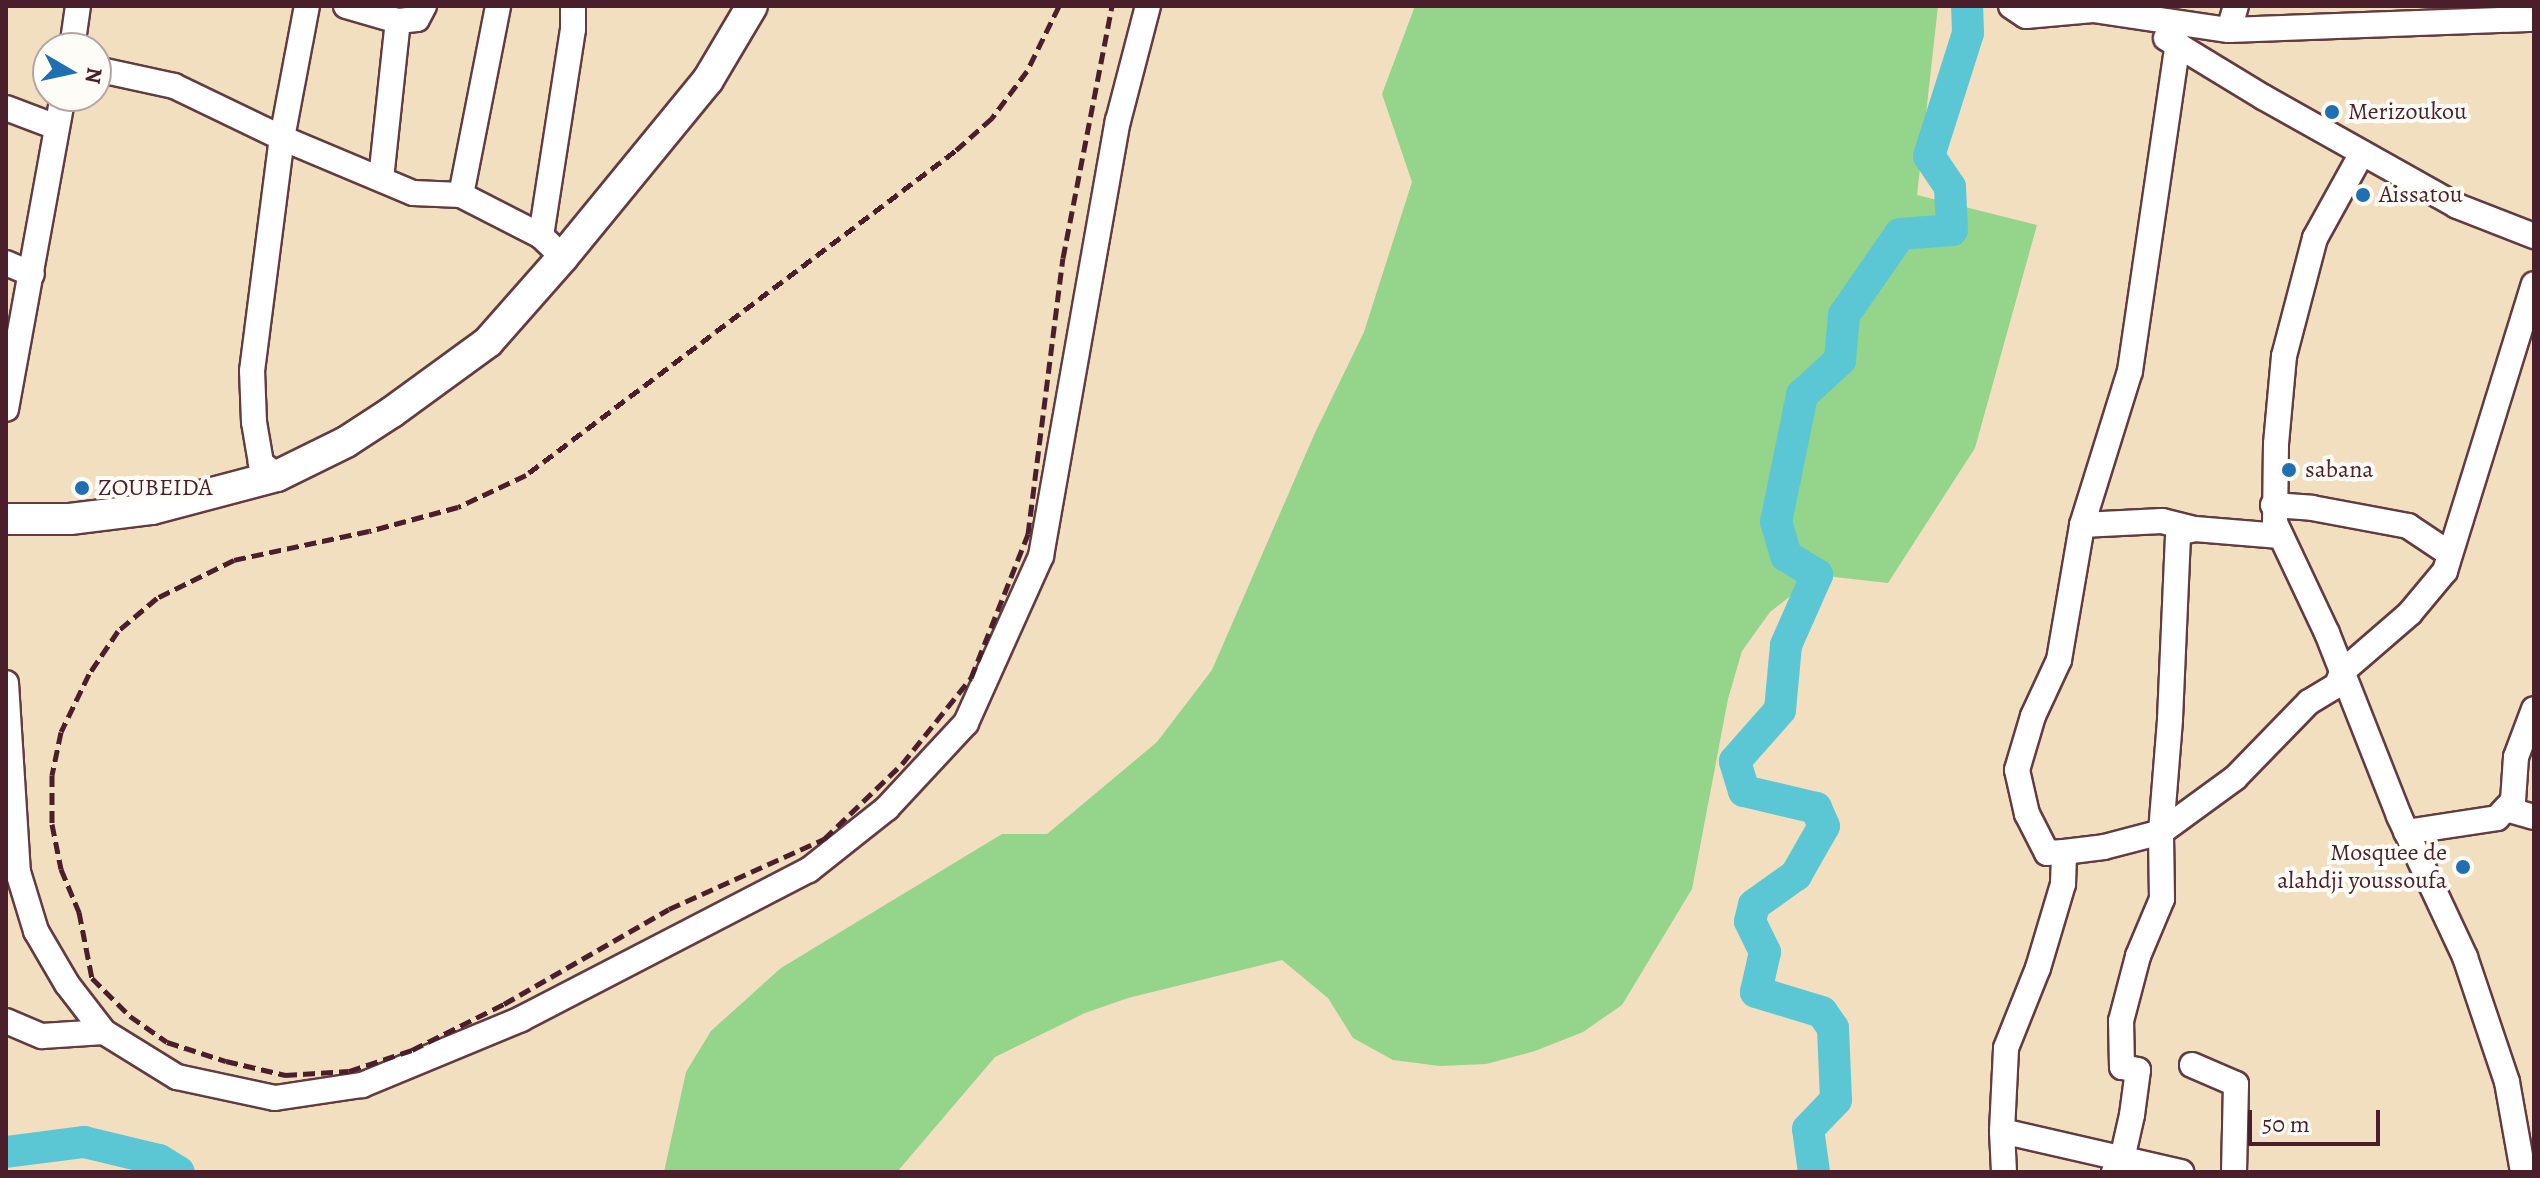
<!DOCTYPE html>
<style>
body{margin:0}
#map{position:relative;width:2540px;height:1178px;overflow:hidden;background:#f1dfc0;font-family:Alegreya,serif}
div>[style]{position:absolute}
.green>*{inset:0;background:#95d48b}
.river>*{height:32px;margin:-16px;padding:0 16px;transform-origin:16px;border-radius:16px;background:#5cc7d4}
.roads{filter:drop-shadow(2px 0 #633c41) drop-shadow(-2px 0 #633c41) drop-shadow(0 2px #633c41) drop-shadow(0 -2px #633c41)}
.minor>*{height:24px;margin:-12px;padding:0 12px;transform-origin:12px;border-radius:12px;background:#fff}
.major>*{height:30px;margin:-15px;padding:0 15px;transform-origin:15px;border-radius:15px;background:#fff}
.rail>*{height:5px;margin-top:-2.5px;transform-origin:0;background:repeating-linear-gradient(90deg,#4a1f2b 0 12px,transparent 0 18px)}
.dots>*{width:22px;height:22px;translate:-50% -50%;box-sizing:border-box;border:4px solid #fdfcf7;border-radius:50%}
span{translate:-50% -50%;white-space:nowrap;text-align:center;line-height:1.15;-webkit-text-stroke:8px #fdfcf7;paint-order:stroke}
.poi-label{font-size:24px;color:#4a1f2b}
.left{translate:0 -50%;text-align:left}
.right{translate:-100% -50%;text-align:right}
.frame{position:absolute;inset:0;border:8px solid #4a1f2b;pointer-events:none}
.north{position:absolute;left:32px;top:32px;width:80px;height:80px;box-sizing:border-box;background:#fdfcf7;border:2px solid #b5a4a5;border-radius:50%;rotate:99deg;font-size:22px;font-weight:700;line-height:32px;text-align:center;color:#4a1f2b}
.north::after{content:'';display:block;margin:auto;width:28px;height:36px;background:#1f6fb2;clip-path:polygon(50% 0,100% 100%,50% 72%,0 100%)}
.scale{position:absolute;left:2248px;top:1110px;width:132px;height:36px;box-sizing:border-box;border:4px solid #4a1f2b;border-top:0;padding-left:10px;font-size:24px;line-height:28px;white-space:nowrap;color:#4a1f2b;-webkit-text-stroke:6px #fdfcf7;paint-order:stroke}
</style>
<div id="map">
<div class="green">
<div style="clip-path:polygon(1415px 6px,1938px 6px,1917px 195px,2037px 225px,1975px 448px,1888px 583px,1817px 575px,1770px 612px,1742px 651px,1728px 699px,1692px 889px,1622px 1005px,1583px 1032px,1535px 1051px,1486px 1064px,1440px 1066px,1393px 1060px,1353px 1038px,1328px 998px,1282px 960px,1128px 998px,1085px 1013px,995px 1057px,897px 1172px,664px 1172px,686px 1072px,711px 1031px,781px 968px,1002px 834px,1047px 834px,1157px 742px,1212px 670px,1314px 435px,1364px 332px,1412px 182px,1382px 94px)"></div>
</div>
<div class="river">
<div style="left:6px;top:1152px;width:79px;rotate:-7.3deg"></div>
<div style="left:84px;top:1142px;width:77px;rotate:13.5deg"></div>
<div style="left:159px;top:1160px;width:23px;rotate:31deg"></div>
<div style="left:1814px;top:1172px;width:43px;rotate:-97.9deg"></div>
<div style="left:1808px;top:1129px;width:40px;rotate:-46deg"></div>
<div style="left:1836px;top:1100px;width:72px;rotate:-92.4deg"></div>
<div style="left:1833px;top:1028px;width:19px;rotate:-125deg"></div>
<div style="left:1822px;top:1012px;width:69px;rotate:-163.1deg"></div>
<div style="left:1756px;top:992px;width:41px;rotate:-77.3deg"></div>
<div style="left:1765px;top:952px;width:34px;rotate:-116deg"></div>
<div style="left:1750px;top:921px;width:16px;rotate:-76deg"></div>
<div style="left:1754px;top:905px;width:52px;rotate:-35.5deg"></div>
<div style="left:1796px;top:875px;width:56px;rotate:-60.3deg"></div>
<div style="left:1824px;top:826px;width:20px;rotate:-114deg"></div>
<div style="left:1816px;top:808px;width:74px;rotate:-166.7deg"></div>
<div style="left:1744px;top:791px;width:31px;rotate:-107deg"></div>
<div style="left:1735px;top:761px;width:68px;rotate:-48.6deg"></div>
<div style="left:1780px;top:710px;width:65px;rotate:-84.7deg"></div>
<div style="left:1786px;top:645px;width:77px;rotate:-66.1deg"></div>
<div style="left:1817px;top:575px;width:36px;rotate:-148deg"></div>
<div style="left:1786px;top:556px;width:35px;rotate:-106deg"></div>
<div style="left:1776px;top:522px;width:130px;rotate:-78.4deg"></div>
<div style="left:1802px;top:395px;width:52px;rotate:-42.6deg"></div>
<div style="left:1840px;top:360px;width:45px;rotate:-84.9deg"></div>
<div style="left:1844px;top:315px;width:98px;rotate:-55.3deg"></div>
<div style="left:1900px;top:234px;width:52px;rotate:-4.4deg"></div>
<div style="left:1952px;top:230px;width:43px;rotate:-92.7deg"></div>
<div style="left:1950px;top:187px;width:37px;rotate:-124deg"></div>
<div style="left:1929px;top:156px;width:129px;rotate:-72.4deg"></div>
<div style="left:1968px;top:33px;width:27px;rotate:-92deg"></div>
</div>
<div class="roads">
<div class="minor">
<div style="left:346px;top:6px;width:54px;rotate:16.1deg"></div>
<div style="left:398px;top:21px;width:19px;rotate:-6deg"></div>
<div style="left:417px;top:19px;width:15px;rotate:-62deg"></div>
<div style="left:2011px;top:6px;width:18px;rotate:34deg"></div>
<div style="left:2026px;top:16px;width:67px;rotate:-5.1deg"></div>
<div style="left:2093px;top:10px;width:137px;rotate:8.4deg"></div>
<div style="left:2229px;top:30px;width:305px;rotate:-2.1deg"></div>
<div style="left:2229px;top:30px;width:25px;rotate:-74deg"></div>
<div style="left:2166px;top:38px;width:114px;rotate:31.3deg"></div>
<div style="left:2263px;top:97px;width:223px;rotate:29.3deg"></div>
<div style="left:2457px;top:206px;width:83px;rotate:21.3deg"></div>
<div style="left:72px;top:48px;width:42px;rotate:-81.9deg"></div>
<div style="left:96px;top:69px;width:80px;rotate:12.3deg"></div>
<div style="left:174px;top:86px;width:120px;rotate:25.7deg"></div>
<div style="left:282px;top:138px;width:142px;rotate:22.8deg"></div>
<div style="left:413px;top:193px;width:48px;rotate:2.4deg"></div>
<div style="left:461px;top:195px;width:90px;rotate:27.1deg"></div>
<div style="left:541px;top:236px;width:30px;rotate:44deg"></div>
<div style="left:6px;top:108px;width:53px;rotate:20.8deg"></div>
<div style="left:2362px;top:153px;width:97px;rotate:118.9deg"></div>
<div style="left:2315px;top:238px;width:122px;rotate:104.7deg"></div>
<div style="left:2284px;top:356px;width:88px;rotate:95.2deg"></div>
<div style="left:2276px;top:444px;width:79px;rotate:90.7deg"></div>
<div style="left:2275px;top:523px;width:122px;rotate:64.7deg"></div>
<div style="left:2327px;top:633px;width:197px;rotate:68.5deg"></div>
<div style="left:2399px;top:816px;width:156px;rotate:64.9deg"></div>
<div style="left:2465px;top:957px;width:132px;rotate:71.4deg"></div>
<div style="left:2507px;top:1082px;width:91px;rotate:79.9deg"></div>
<div style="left:381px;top:179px;width:159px;rotate:-83.9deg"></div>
<div style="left:461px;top:195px;width:193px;rotate:-78.9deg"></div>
<div style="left:541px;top:236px;width:209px;rotate:-81.2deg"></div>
<div style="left:573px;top:29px;width:23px;rotate:-90deg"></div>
<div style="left:6px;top:263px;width:28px;rotate:23deg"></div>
<div style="left:6px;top:409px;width:318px;rotate:-79.7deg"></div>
<div style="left:277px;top:476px;width:21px;rotate:-141deg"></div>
<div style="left:261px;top:463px;width:42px;rotate:-99.7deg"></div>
<div style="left:254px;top:422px;width:51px;rotate:-92.2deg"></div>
<div style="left:252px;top:371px;width:235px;rotate:-82.7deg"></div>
<div style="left:282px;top:138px;width:134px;rotate:-79.3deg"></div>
<div style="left:2273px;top:505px;width:39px;rotate:4deg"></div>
<div style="left:2312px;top:508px;width:98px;rotate:10.6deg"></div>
<div style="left:2408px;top:526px;width:50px;rotate:33.7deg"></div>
<div style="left:2082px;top:525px;width:80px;rotate:-2.9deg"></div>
<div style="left:2162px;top:521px;width:34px;rotate:14deg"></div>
<div style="left:2195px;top:529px;width:85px;rotate:4.7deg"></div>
<div style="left:6px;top:683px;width:189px;rotate:86.4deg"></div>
<div style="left:18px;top:872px;width:62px;rotate:73deg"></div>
<div style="left:36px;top:931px;width:61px;rotate:59.7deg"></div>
<div style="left:67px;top:984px;width:61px;rotate:52.4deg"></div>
<div style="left:104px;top:1032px;width:86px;rotate:31.7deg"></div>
<div style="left:177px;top:1077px;width:100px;rotate:12.1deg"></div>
<div style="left:275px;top:1098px;width:88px;rotate:-8.5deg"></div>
<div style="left:362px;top:1085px;width:172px;rotate:-22.5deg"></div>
<div style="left:521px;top:1019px;width:324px;rotate:-27.4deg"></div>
<div style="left:809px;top:870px;width:100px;rotate:-38.5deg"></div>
<div style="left:887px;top:808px;width:116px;rotate:-47.1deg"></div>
<div style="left:966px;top:723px;width:183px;rotate:-65.8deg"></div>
<div style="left:1041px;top:556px;width:442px;rotate:-80deg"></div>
<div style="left:1118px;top:121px;width:119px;rotate:-75.4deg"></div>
<div style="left:2506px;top:809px;width:29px;rotate:16deg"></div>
<div style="left:2406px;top:832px;width:92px;rotate:-8.7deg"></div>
<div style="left:2497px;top:818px;width:23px;rotate:-47deg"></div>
<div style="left:2513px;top:801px;width:44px;rotate:-86.1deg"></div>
<div style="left:2516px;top:757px;width:51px;rotate:-69.4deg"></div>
<div style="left:2064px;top:852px;width:40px;rotate:-7.1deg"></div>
<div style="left:2104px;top:847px;width:59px;rotate:-14.7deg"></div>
<div style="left:2161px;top:832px;width:113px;rotate:-85.4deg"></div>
<div style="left:2170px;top:719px;width:186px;rotate:-87.5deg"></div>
<div style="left:2178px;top:533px;width:17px;rotate:-13deg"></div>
<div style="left:6px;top:1021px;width:39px;rotate:23deg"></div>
<div style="left:42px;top:1036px;width:62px;rotate:-3.7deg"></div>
<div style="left:2192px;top:1065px;width:48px;rotate:23.4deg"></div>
<div style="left:2236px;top:1084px;width:88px;rotate:91.3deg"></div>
<div style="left:2002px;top:1131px;width:184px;rotate:12.9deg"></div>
<div style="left:2004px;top:1172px;width:41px;rotate:-92.8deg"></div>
<div style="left:2002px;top:1131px;width:83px;rotate:-87.2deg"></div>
<div style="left:2006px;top:1048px;width:86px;rotate:-68.2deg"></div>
<div style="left:2038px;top:968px;width:88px;rotate:-73.4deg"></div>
<div style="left:2063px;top:884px;width:32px;rotate:-88deg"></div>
<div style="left:2064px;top:852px;width:17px;rotate:177deg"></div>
<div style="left:2047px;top:853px;width:44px;rotate:-117.1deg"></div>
<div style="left:2027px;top:814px;width:45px;rotate:-102.8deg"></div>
<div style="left:2017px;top:770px;width:56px;rotate:-73.5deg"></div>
<div style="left:2033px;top:716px;width:62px;rotate:-65.1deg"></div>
<div style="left:2059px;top:660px;width:137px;rotate:-80.3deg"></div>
<div style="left:2082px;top:525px;width:161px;rotate:-72.7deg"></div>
<div style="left:2130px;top:371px;width:331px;rotate:-81.7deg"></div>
<div style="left:2114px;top:1172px;width:15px;rotate:-58deg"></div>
<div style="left:2122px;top:1159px;width:45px;rotate:-77.2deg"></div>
<div style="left:2132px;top:1115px;width:45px;rotate:-82.4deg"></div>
<div style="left:2138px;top:1070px;width:16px;rotate:-169deg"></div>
<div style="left:2122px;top:1067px;width:46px;rotate:-91.2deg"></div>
<div style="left:2121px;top:1021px;width:67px;rotate:-75.3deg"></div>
<div style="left:2138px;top:956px;width:62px;rotate:-67.2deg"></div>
<div style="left:2162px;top:899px;width:67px;rotate:-90.9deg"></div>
<div style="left:2161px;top:832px;width:92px;rotate:-36.1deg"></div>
<div style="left:2235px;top:778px;width:106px;rotate:-45.8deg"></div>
<div style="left:2309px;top:702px;width:33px;rotate:-31deg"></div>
<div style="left:2337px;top:685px;width:14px;rotate:-69deg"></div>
<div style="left:2342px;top:672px;width:90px;rotate:-40.9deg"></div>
<div style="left:2410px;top:613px;width:55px;rotate:-50.2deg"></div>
<div style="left:2445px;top:571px;width:300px;rotate:-72.8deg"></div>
</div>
<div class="major">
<div style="left:6px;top:519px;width:64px"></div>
<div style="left:70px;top:519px;width:83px;rotate:-7deg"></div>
<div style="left:152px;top:509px;width:129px;rotate:-14.8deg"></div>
<div style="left:277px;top:476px;width:77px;rotate:-26.2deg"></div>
<div style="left:346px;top:442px;width:55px;rotate:-33.1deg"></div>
<div style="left:392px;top:412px;width:119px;rotate:-36.1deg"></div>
<div style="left:488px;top:342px;width:113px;rotate:-48.6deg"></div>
<div style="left:563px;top:257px;width:229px;rotate:-50.7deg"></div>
<div style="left:708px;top:80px;width:86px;rotate:-59.3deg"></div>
</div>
</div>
<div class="rail">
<div style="left:1059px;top:6px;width:72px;rotate:116.2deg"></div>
<div style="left:1027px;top:71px;width:59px;rotate:126.7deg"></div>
<div style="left:992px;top:118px;width:50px;rotate:138.3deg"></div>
<div style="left:955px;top:151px;width:538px;rotate:142.94deg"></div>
<div style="left:526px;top:475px;width:75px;rotate:154.8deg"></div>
<div style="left:458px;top:507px;width:92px;rotate:164.9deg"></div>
<div style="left:369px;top:531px;width:138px;rotate:167.9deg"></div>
<div style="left:234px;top:560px;width:86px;rotate:153.7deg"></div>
<div style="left:157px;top:598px;width:51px;rotate:139.8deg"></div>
<div style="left:118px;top:631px;width:52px;rotate:124deg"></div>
<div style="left:89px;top:674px;width:64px;rotate:115.8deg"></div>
<div style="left:61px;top:732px;width:44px;rotate:101.8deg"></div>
<div style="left:52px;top:775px;width:49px;rotate:90deg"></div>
<div style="left:52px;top:824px;width:46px;rotate:78.7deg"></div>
<div style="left:61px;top:869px;width:47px;rotate:67.3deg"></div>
<div style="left:79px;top:912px;width:67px;rotate:78.9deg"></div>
<div style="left:92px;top:978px;width:54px;rotate:45deg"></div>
<div style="left:130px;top:1016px;width:45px;rotate:35.1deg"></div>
<div style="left:167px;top:1042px;width:62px;rotate:17.9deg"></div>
<div style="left:226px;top:1061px;width:61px;rotate:13.3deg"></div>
<div style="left:285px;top:1075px;width:64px;rotate:-3.6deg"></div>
<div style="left:349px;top:1071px;width:66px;rotate:-18.4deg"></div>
<div style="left:412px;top:1050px;width:103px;rotate:-26.6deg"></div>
<div style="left:504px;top:1004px;width:190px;rotate:-29.9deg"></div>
<div style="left:669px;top:909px;width:170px;rotate:-24.3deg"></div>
<div style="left:824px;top:839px;width:108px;rotate:-43.9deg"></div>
<div style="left:902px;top:764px;width:110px;rotate:-51.3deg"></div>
<div style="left:971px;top:678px;width:155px;rotate:-68.4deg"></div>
<div style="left:1028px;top:534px;width:278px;rotate:-82.8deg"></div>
<div style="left:1063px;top:258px;width:257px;rotate:-79deg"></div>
</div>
<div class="dots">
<div style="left:2332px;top:112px;background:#1f6fb2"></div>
<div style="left:2363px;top:195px;background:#1f6fb2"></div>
<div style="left:2289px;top:470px;background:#1f6fb2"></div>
<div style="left:82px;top:488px;background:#1f6fb2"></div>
<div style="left:2463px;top:867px;background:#1f6fb2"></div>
</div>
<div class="poi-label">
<span class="left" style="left:2348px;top:112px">Merizoukou</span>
<span class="left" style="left:2379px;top:195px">Aissatou</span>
<span class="left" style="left:2305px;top:470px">sabana</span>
<span class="left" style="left:98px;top:488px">ZOUBEIDA</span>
<span class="right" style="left:2447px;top:867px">Mosquee de<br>alahdji youssoufa</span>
</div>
<div class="frame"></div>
<div class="north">N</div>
<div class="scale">50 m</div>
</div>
